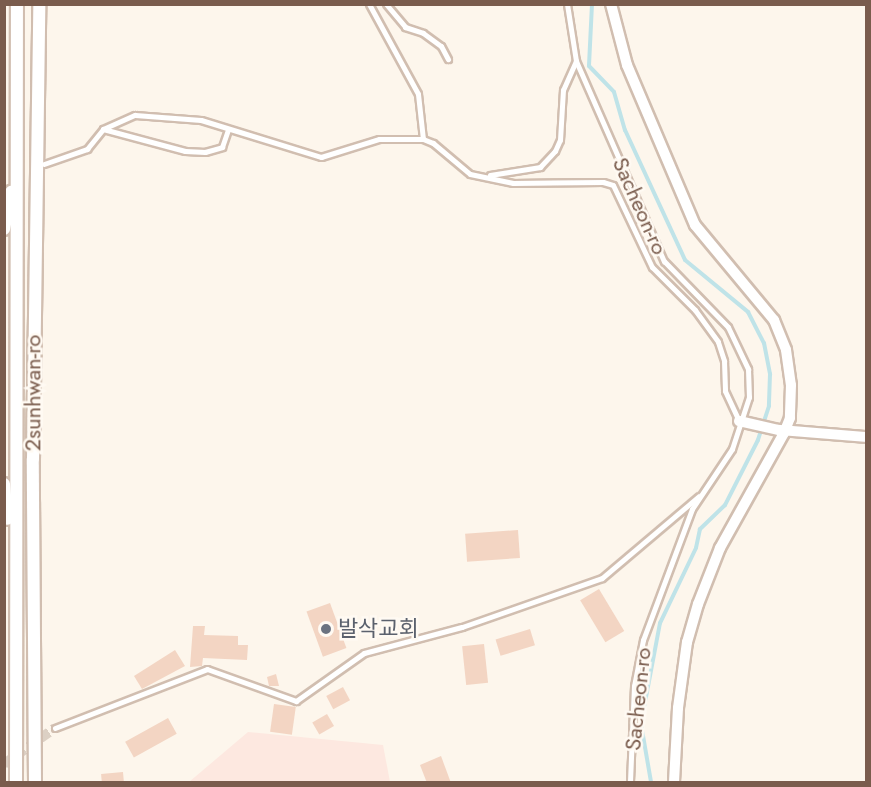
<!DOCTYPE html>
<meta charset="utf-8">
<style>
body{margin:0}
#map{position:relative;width:871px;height:787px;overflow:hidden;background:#fdf6ec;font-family:Jost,"Noto Sans KR",sans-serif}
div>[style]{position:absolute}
.commercial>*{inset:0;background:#fde8e0}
.stream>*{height:4px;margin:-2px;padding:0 2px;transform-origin:2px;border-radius:2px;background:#bfe3e8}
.building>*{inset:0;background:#f3d5c3;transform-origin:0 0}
.minor-tunnel>*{height:10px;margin-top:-5px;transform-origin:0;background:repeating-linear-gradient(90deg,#dcd0c4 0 10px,transparent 0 15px)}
.roads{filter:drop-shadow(2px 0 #d1beb0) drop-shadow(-2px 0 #d1beb0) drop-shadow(0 2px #d1beb0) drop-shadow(0 -2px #d1beb0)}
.service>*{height:5px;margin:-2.5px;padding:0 2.5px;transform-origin:2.5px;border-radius:2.5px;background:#fff}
.minor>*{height:10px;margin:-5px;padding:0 5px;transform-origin:5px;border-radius:5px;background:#fff}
.tertiary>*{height:12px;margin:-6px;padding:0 6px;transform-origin:6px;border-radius:6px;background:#fff}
.dots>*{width:16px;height:16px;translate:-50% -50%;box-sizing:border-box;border:3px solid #fffaf3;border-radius:50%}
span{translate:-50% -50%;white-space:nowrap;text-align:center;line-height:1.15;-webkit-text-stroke:5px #fffaf3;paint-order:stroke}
.street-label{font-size:22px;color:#7a5c4d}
.worship-label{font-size:22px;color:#5b616d}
.left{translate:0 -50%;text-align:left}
.frame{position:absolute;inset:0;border:6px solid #7a5c4d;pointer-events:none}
</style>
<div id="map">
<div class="commercial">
<div style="clip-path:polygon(248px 732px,383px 745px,390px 782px,189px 782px)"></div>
</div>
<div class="stream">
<div style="left:592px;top:4px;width:62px;rotate:92.8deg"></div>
<div style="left:589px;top:66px;width:36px;rotate:46deg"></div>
<div style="left:614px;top:92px;width:40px;rotate:74deg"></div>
<div style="left:625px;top:130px;width:143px;rotate:65.2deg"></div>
<div style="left:685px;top:260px;width:82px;rotate:39.5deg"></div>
<div style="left:748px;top:312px;width:35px;rotate:63deg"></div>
<div style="left:764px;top:343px;width:32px;rotate:79deg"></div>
<div style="left:770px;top:374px;width:32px;rotate:92deg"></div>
<div style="left:769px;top:406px;width:36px;rotate:108deg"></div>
<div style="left:758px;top:440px;width:73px;rotate:116.9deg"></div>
<div style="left:725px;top:505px;width:35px;rotate:136deg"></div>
<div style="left:700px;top:529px;width:19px;rotate:102deg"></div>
<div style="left:696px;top:548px;width:83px;rotate:115.6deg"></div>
<div style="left:660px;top:623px;width:103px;rotate:100.7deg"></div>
<div style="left:641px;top:724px;width:59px;rotate:80.2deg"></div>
</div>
<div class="building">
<div style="left:518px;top:530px;width:28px;height:53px;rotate:86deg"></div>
<div style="left:599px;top:589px;width:49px;height:22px;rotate:59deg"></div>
<div style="left:330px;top:603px;width:48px;height:25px;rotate:70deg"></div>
<div style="clip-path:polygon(193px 626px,205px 626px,204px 635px,238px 636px,238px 645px,248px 645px,247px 660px,203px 658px,202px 666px,190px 667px)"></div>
<div style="left:530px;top:629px;width:17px;height:36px;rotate:73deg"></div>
<div style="left:484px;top:644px;width:39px;height:22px;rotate:84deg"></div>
<div style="clip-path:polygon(175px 650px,185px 666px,142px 689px,134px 676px)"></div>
<div style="clip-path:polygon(276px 674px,279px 686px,269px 686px,267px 677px)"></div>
<div style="left:343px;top:687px;width:15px;height:19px;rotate:62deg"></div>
<div style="left:274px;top:704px;width:22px;height:28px;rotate:8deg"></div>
<div style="left:327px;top:714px;width:14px;height:17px;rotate:60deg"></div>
<div style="left:168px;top:718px;width:18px;height:49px;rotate:61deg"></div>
<div style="clip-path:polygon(441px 756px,451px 783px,427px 783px,420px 765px)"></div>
<div style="left:123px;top:772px;width:11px;height:22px;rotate:85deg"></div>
</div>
<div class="minor-tunnel">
<div style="left:4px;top:764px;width:62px;rotate:-35.2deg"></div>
</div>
<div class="roads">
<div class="service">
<div style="left:369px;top:4px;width:102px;rotate:61.4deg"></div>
<div style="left:418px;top:94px;width:45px;rotate:83.7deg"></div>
<div style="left:386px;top:4px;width:30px;rotate:50deg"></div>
<div style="left:405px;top:27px;width:19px;rotate:18deg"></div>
<div style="left:423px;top:33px;width:22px;rotate:36deg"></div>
<div style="left:441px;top:46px;width:15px;rotate:62deg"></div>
<div style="left:567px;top:4px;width:58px;rotate:81deg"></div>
<div style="left:576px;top:61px;width:219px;rotate:66.3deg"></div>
<div style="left:664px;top:261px;width:92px;rotate:45.9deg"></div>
<div style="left:728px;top:327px;width:47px;rotate:64.5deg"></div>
<div style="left:748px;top:369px;width:28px;rotate:88deg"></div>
<div style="left:749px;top:397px;width:55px;rotate:108.1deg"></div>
<div style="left:732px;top:449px;width:72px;rotate:123.7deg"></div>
<div style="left:692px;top:509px;width:140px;rotate:110.5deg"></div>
<div style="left:643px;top:640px;width:47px;rotate:101.1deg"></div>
<div style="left:634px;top:686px;width:96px;rotate:92.4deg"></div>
<div style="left:103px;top:129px;width:85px;rotate:15deg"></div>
<div style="left:185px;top:151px;width:20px;rotate:3deg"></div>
<div style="left:205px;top:152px;width:18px;rotate:-16deg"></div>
<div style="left:222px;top:147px;width:18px;rotate:-71deg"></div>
<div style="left:44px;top:164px;width:46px;rotate:-19.2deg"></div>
<div style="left:87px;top:149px;width:26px;rotate:-51deg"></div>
<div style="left:103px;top:129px;width:35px;rotate:-24deg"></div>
<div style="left:135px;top:115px;width:66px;rotate:4.3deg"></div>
<div style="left:201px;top:120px;width:126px;rotate:17.1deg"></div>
<div style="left:321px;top:157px;width:61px;rotate:-17.2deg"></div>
<div style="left:379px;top:139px;width:44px"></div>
<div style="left:423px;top:139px;width:11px;rotate:22deg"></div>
<div style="left:433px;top:143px;width:48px;rotate:40deg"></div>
<div style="left:470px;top:174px;width:44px;rotate:11.8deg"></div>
<div style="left:513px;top:183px;width:90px;rotate:-0.6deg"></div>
<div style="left:603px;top:182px;width:10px;rotate:17deg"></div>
<div style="left:613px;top:185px;width:91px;rotate:64.6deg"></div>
<div style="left:652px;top:267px;width:61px;rotate:45deg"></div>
<div style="left:695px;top:310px;width:39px;rotate:54deg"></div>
<div style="left:718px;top:342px;width:20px;rotate:72deg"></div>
<div style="left:724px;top:361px;width:30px;rotate:88deg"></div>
<div style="left:725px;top:391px;width:33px;rotate:65deg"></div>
<div style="left:490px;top:175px;width:51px;rotate:-9.1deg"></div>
<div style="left:540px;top:167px;width:22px;rotate:-47deg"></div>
<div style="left:555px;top:151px;width:12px;rotate:-66deg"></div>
<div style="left:560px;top:140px;width:50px;rotate:-86.6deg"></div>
<div style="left:563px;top:90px;width:32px;rotate:-66deg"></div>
<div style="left:55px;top:728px;width:163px;rotate:-21.2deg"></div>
<div style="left:207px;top:669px;width:95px;rotate:19.8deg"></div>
<div style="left:296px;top:701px;width:83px;rotate:-35.2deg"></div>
<div style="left:364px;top:653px;width:101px;rotate:-14.9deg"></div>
<div style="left:462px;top:627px;width:148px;rotate:-19.3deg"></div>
<div style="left:602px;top:578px;width:127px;rotate:-40.2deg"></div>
</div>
<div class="minor">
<div style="left:611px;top:4px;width:63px;rotate:75.3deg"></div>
<div style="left:627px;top:65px;width:174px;rotate:67deg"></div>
<div style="left:695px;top:225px;width:124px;rotate:50.3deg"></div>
<div style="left:774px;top:320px;width:32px;rotate:68deg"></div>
<div style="left:786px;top:350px;width:35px;rotate:82deg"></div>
<div style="left:791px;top:385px;width:33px;rotate:92deg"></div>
<div style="left:790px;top:418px;width:16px;rotate:112deg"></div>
<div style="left:784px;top:433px;width:132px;rotate:119.1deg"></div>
<div style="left:720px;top:548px;width:60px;rotate:111.4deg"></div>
<div style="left:698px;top:604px;width:40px;rotate:106deg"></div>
<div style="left:687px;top:642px;width:67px;rotate:97.8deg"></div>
<div style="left:678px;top:708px;width:74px;rotate:93.1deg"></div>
<div style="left:739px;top:421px;width:41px;rotate:12.7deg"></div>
<div style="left:779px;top:430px;width:87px;rotate:4.6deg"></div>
</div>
<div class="tertiary">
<div style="left:4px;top:229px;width:38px;rotate:-79deg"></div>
<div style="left:4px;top:484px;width:35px;rotate:85deg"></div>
<div style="left:16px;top:782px;width:778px;rotate:-89.93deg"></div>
<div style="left:35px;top:782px;width:323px;rotate:-90.4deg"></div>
<div style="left:33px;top:459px;width:455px;rotate:-89.2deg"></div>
</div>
</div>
<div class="dots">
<div style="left:326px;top:629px;background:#6b7280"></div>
</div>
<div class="street-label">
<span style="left:640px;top:206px;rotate:66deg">Sacheon-ro</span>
<span style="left:33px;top:393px;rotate:-90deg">2sunhwan-ro</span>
<span style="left:638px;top:699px;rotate:-84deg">Sacheon-ro</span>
</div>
<div class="worship-label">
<span class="left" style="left:338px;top:629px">발삭교회</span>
</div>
<div class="frame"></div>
</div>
